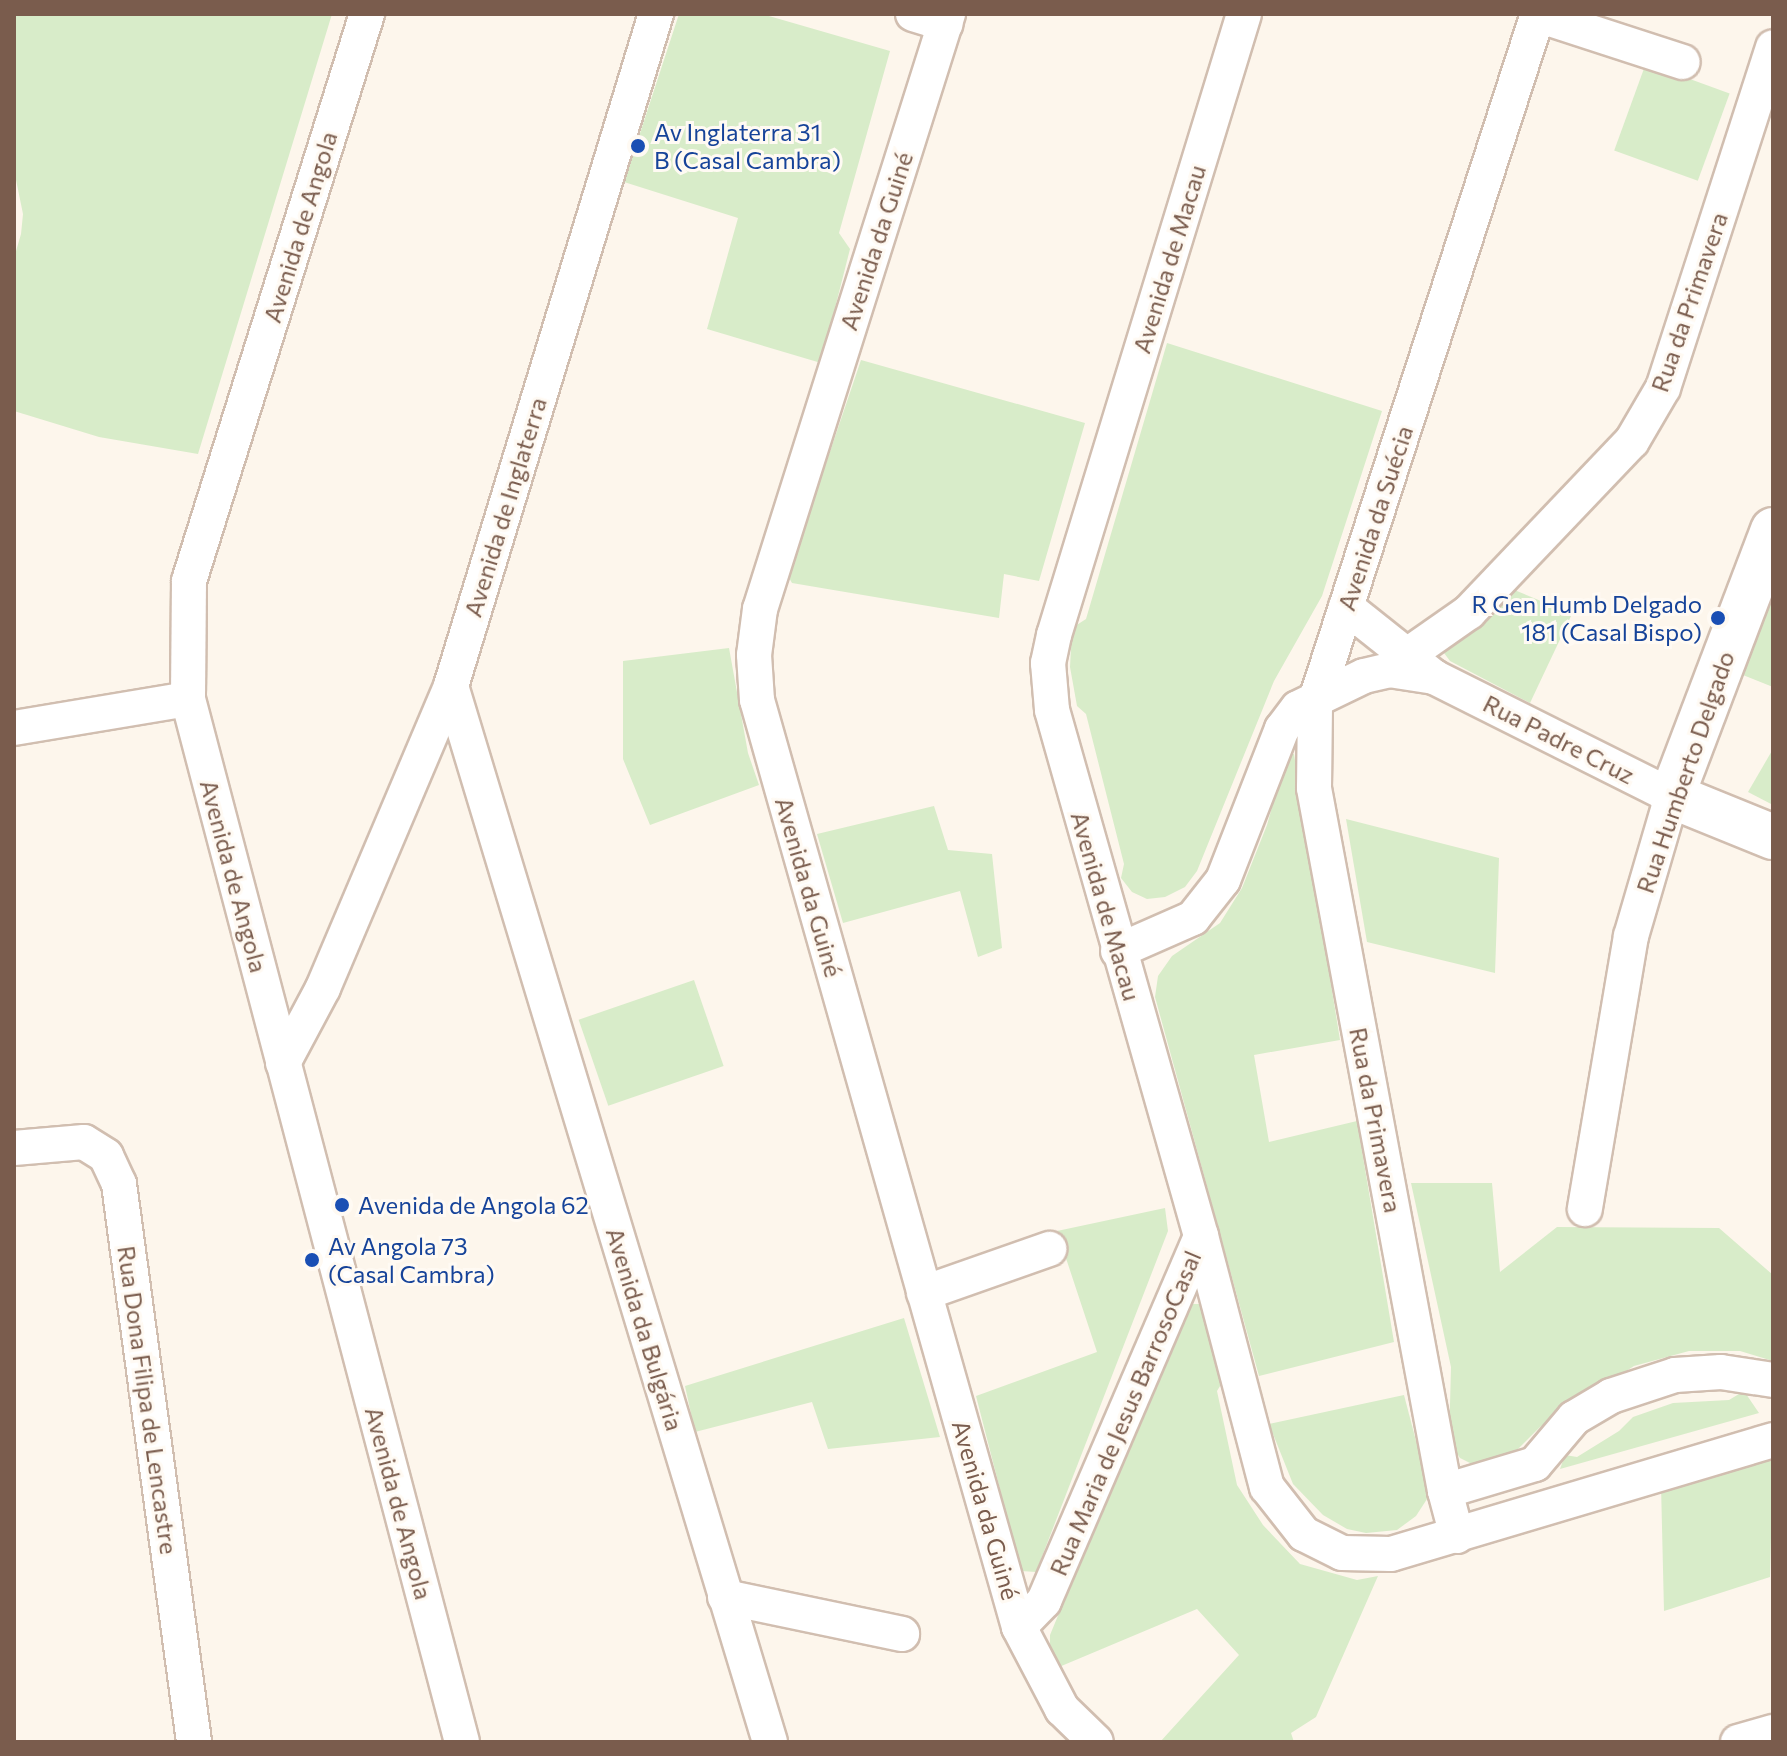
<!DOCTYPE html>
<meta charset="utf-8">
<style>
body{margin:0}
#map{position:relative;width:1787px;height:1756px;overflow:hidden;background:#fdf6ec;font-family:Commissioner,sans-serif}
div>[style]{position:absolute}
.green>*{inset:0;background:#d8ecc9;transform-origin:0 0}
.roads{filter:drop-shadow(2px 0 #d1beb0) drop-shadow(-2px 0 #d1beb0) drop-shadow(0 2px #d1beb0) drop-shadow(0 -2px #d1beb0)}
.street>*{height:34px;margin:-17px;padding:0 17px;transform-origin:17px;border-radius:17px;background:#fff}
.secondary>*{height:44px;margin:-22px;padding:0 22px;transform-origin:22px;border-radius:22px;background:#fff}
.dots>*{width:22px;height:22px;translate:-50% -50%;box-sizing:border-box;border:4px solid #fffaf3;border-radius:50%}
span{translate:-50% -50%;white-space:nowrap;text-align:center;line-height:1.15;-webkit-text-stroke:6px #fffaf3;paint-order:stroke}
.transit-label{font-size:24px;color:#164399}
.left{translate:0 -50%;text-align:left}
.right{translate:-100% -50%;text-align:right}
.street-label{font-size:24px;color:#7a5c4d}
.frame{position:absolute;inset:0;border:16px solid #7a5c4d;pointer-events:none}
</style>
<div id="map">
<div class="green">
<div style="clip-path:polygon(14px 14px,332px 14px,198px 454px,99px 437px,14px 411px,14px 258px,21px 234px,23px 214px,14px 170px)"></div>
<div style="clip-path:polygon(679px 14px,762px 14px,890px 51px,839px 233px,850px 249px,821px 363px,707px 329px,738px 218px,624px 182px)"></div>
<div style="left:1646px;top:63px;width:89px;height:93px;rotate:20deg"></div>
<div style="clip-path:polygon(1167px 343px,1382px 411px,1322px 596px,1274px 681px,1197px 871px,1185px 887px,1165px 897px,1147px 899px,1132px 892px,1121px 878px,1124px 864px,1086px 714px,1077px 706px,1070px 667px,1072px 628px,1086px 619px)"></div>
<div style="clip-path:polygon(861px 360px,1085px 423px,1039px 581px,1004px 574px,999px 618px,792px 583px,788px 576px)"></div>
<div style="clip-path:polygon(1512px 589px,1572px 614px,1530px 703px,1450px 661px,1444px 653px)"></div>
<div style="clip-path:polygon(1768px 596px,1773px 598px,1773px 687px,1738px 673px)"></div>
<div style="clip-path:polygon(729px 648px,748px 753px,759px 785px,650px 825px,623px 759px,623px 661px)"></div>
<div style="clip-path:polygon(1773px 749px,1773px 805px,1748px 792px)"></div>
<div style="clip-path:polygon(1287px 754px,1294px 754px,1340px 1040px,1254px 1055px,1269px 1142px,1357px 1121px,1394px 1342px,1259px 1376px,1155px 997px,1158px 976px,1172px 956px,1220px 923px,1242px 888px,1267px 825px)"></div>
<div style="clip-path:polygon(934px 806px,948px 850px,992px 854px,1002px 948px,978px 957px,960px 891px,843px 923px,817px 834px)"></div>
<div style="clip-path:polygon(1346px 819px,1499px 858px,1495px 973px,1367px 942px)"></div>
<div style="left:694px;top:980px;width:91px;height:122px;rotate:71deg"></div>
<div style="clip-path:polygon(1411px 1183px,1492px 1183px,1500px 1272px,1557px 1227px,1719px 1228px,1773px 1275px,1773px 1361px,1740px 1351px,1689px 1351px,1634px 1366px,1540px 1427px,1518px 1449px,1476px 1466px,1460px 1458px,1449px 1442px,1451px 1367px)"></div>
<div style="clip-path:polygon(1165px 1208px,1168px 1231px,1036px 1572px,1021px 1571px,976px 1396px,1097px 1352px,1057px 1231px)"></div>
<div style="clip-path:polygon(1187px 1304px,1201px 1304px,1225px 1378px,1217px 1391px,1237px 1485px,1263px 1525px,1300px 1564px,1357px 1580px,1378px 1576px,1316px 1717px,1291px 1733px,1294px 1742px,1160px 1742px,1239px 1655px,1197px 1609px,1059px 1667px,1050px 1653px,1050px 1635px)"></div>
<div style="clip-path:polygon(904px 1318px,940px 1437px,828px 1449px,812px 1402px,695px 1432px,685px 1386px)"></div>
<div style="clip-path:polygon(1744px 1391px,1759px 1413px,1560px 1469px,1565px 1455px,1577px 1457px,1619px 1431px,1633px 1417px,1673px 1403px,1729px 1400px)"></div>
<div style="clip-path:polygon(1404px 1395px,1427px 1483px,1427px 1499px,1416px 1516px,1397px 1530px,1366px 1533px,1347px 1529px,1323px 1515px,1293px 1484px,1269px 1424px)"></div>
<div style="clip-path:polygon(1773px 1457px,1770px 1577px,1664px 1611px,1661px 1485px)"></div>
</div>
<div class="roads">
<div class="street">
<div style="left:367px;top:14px;width:594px;rotate:107.43deg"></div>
<div style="left:189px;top:581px;width:118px;rotate:90.5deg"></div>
<div style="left:188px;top:699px;width:1078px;rotate:75.28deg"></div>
<div style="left:913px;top:14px;width:34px;rotate:17deg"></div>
<div style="left:948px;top:14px;width:624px;rotate:107.53deg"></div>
<div style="left:760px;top:609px;width:46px;rotate:97.4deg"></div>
<div style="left:754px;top:655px;width:45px;rotate:86.2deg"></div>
<div style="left:757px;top:700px;width:963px;rotate:74.22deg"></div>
<div style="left:1019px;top:1627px;width:93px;rotate:62.3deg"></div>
<div style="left:1062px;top:1709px;width:47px;rotate:44.1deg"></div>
<div style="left:1244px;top:14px;width:649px;rotate:107.01deg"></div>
<div style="left:1054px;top:635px;width:29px;rotate:102deg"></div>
<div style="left:1048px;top:663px;width:47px;rotate:85.1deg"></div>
<div style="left:1052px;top:710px;width:547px;rotate:74.18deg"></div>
<div style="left:1201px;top:1236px;width:260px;rotate:75.3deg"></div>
<div style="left:1267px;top:1487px;width:60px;rotate:51.8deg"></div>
<div style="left:1304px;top:1534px;width:42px;rotate:26.6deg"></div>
<div style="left:1342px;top:1553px;width:49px;rotate:1.2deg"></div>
<div style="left:1391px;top:1554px;width:399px;rotate:-16.6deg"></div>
<div style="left:1538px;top:15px;width:152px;rotate:18deg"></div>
<div style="left:1346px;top:607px;width:112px;rotate:38.5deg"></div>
<div style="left:1434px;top:677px;width:266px;rotate:26.6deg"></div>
<div style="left:1672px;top:796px;width:146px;rotate:106.3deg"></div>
<div style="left:1631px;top:936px;width:277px;rotate:99.6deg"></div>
<div style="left:1409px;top:654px;width:73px;rotate:-35deg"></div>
<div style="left:1469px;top:612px;width:236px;rotate:-46.4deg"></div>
<div style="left:1632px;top:441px;width:61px;rotate:-59.7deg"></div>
<div style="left:1663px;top:388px;width:358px;rotate:-72.1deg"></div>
<div style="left:451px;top:686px;width:1103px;rotate:73.19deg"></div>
<div style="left:14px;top:728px;width:176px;rotate:-9.5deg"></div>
<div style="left:1118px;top:951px;width:82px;rotate:-23.7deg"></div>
<div style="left:1193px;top:918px;width:48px;rotate:-51.7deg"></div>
<div style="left:1223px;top:880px;width:162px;rotate:-68.7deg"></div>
<div style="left:1282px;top:729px;width:26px;rotate:-53deg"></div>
<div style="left:1298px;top:708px;width:73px;rotate:-25.9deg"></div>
<div style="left:1364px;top:676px;width:26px;rotate:-13deg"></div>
<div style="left:1389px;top:670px;width:46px;rotate:8.8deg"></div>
<div style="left:283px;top:1063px;width:85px;rotate:-61.9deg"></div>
<div style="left:323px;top:988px;width:328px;rotate:-67deg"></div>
<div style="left:451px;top:686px;width:703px;rotate:-73.04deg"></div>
<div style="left:14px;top:1148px;width:70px;rotate:-4.9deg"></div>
<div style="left:84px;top:1142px;width:26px;rotate:32deg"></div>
<div style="left:106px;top:1156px;width:31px;rotate:65deg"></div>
<div style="left:119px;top:1184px;width:563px;rotate:82.34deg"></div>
<div style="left:924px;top:1293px;width:133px;rotate:-19.4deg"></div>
<div style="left:1445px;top:1491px;width:94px;rotate:-16.7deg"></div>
<div style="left:1535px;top:1464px;width:60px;rotate:-49.7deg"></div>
<div style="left:1574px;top:1418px;width:43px;rotate:-30.7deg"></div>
<div style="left:1611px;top:1396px;width:67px;rotate:-18.2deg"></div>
<div style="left:1675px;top:1375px;width:46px;rotate:-3.7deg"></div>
<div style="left:1721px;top:1372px;width:53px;rotate:8.7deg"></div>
<div style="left:1457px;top:1536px;width:47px;rotate:-104.9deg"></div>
<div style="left:1445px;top:1491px;width:715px;rotate:-100.56deg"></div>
<div style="left:1314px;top:788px;width:85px;rotate:-89.3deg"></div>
<div style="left:1315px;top:703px;width:724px;rotate:-72.07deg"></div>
<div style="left:725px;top:1597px;width:181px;rotate:11.8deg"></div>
<div style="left:1019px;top:1627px;width:36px;rotate:-46deg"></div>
<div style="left:1044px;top:1601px;width:397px;rotate:-66.7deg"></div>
<div style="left:1738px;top:1742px;width:36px;rotate:-16deg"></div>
</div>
<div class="secondary">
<div style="left:1773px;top:530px;width:285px;rotate:110.8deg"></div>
<div style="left:1672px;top:796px;width:109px;rotate:22.1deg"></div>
</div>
</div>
<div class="dots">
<div style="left:638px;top:146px;background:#1a4fb4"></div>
<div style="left:1718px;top:618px;background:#1a4fb4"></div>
<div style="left:342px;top:1205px;background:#1a4fb4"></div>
<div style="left:312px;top:1260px;background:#1a4fb4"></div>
</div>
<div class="transit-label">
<span class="left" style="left:654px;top:146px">Av Inglaterra 31<br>B (Casal Cambra)</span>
<span class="right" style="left:1702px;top:618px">R Gen Humb Delgado<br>181 (Casal Bispo)</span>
<span class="left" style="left:358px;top:1205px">Avenida de Angola 62</span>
<span class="left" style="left:328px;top:1260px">Av Angola 73<br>(Casal Cambra)</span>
</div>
<div class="street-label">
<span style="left:300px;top:227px;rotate:-73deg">Avenida de Angola</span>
<span style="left:876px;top:241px;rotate:-72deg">Avenida da Guiné</span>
<span style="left:1169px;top:259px;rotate:-73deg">Avenida de Macau</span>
<span style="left:1689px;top:302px;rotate:-71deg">Rua da Primavera</span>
<span style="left:505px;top:507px;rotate:-73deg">Avenida de Inglaterra</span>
<span style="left:1375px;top:518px;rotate:-72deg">Avenida da Suécia</span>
<span style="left:1559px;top:739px;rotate:27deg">Rua Padre Cruz</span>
<span style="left:1685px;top:772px;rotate:-71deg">Rua Humberto Delgado</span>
<span style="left:234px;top:876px;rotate:75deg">Avenida de Angola</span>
<span style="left:809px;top:887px;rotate:74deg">Avenida da Guiné</span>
<span style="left:1106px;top:906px;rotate:74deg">Avenida de Macau</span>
<span style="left:1376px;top:1120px;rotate:79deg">Rua da Primavera</span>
<span style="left:645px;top:1329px;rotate:73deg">Avenida da Bulgária</span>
<span style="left:148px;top:1400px;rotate:82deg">Rua Dona Filipa de Lencastre</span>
<span style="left:1125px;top:1413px;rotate:-67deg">Rua Maria de Jesus BarrosoCasal</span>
<span style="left:399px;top:1503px;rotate:75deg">Avenida de Angola</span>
<span style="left:986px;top:1510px;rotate:74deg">Avenida da Guiné</span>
</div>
<div class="frame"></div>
</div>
